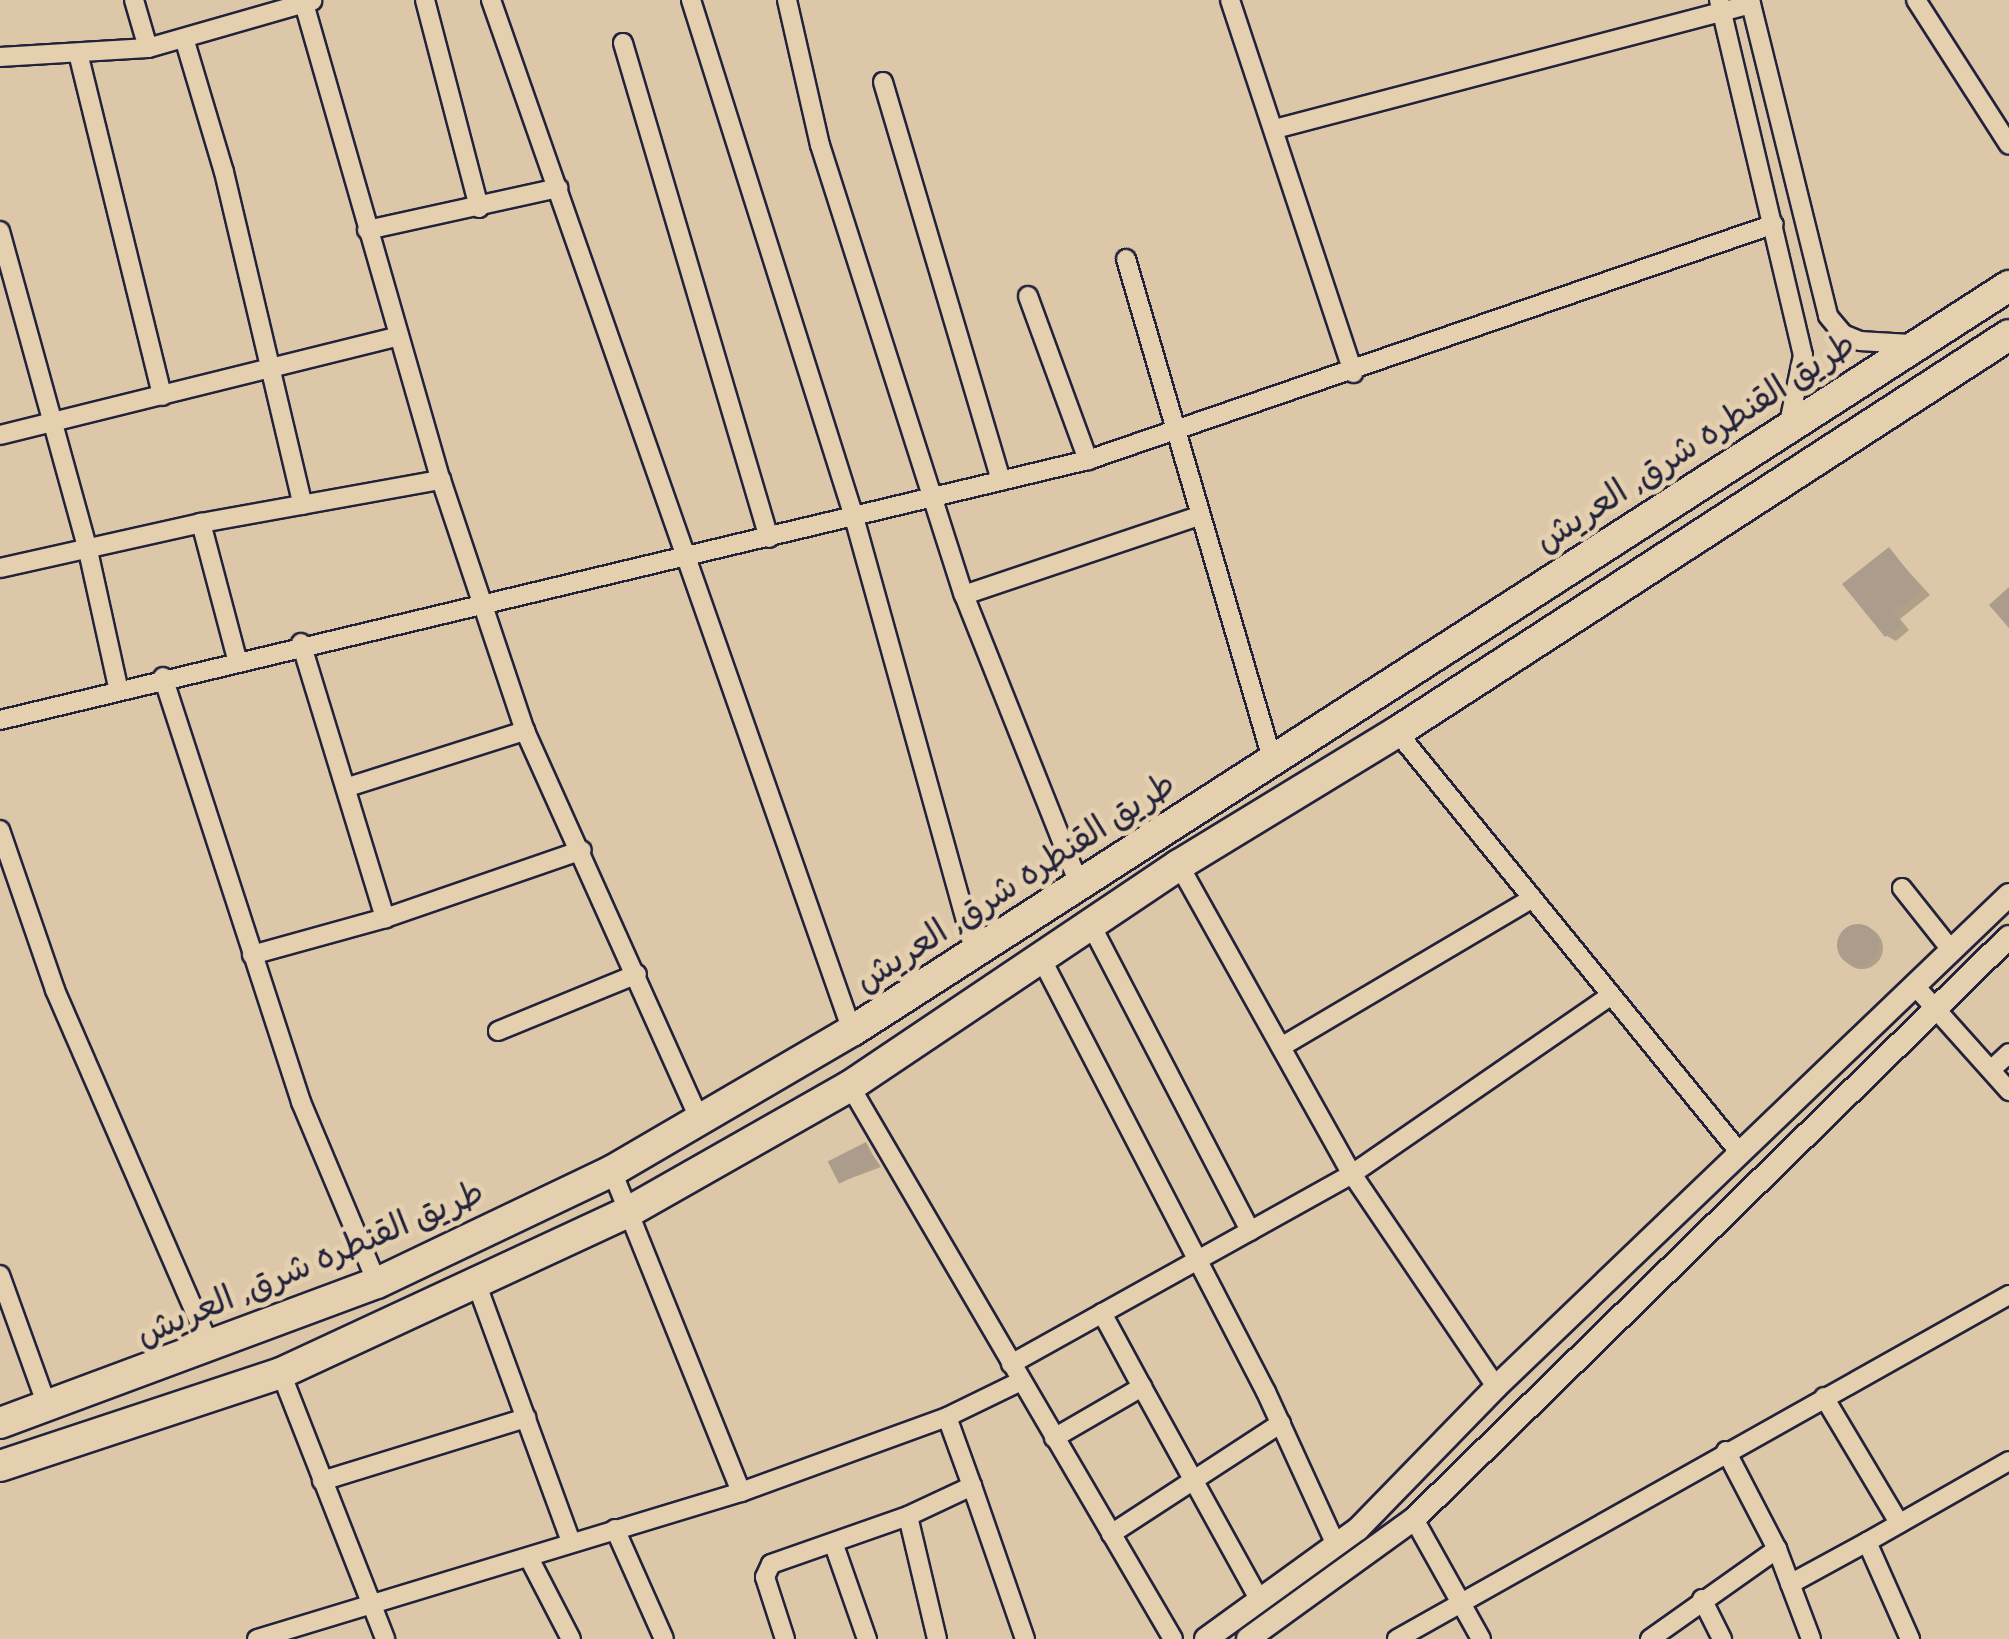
<!DOCTYPE html>
<meta charset="utf-8">
<style>
body{margin:0}
#map{position:relative;width:2009px;height:1639px;overflow:hidden;background:#dcc8a9;font-family:Pangolin,"Playpen Sans Arabic",sans-serif}
div>[style]{position:absolute}
.shadow>*{inset:0;background:#0003}
.round{border-radius:50%}
.building>*{inset:0;background:#ab9c8c;transform-origin:0 0}
.roads{filter:drop-shadow(2px 0 #22223b) drop-shadow(-2px 0 #22223b) drop-shadow(0 2px #22223b) drop-shadow(0 -2px #22223b)}
.street>*{height:18px;margin:-9px;padding:0 9px;transform-origin:9px;border-radius:9px;background:#e4cfae}
.secondary>*{height:22px;margin:-11px;padding:0 11px;transform-origin:11px;border-radius:11px;background:#e4cfae}
.highway>*{height:30px;margin:-15px;padding:0 15px;transform-origin:15px;border-radius:15px;background:#e4cfae}
span{translate:-50% -50%;white-space:nowrap;text-align:center;line-height:1.15;-webkit-text-stroke:10px #e4cfae;paint-order:stroke}
.street-label{font-size:35px;color:#22223b}
</style>
<div id="map">
<div class="shadow">
<div style="clip-path:polygon(1889px 550px,1930px 595px,1900px 619px,1909px 630px,1896px 641px,1887px 636px)"></div>
<div class="round" style="left:1841px;top:927px;width:42px;height:42px"></div>
<div style="clip-path:polygon(866px 1145px,881px 1167px,841px 1182px)"></div>
</div>
<div class="building">
<div style="clip-path:polygon(1889px 547px,1922px 589px,1893px 613px,1902px 624px,1885px 637px,1842px 584px)"></div>
<div style="clip-path:polygon(2009px 587px,2009px 628px,1989px 605px)"></div>
<div class="round" style="left:1837px;top:924px;width:42px;height:42px"></div>
<div style="left:866px;top:1142px;width:25px;height:43px;rotate:63deg"></div>
</div>
<div class="roads">
<div class="street">
<div style="left:134px;top:0;width:50px;rotate:73.7deg"></div>
<div style="left:303px;top:0;width:499px;rotate:74deg"></div>
<div style="left:441px;top:480px;width:265px;rotate:71.5deg"></div>
<div style="left:525px;top:731px;width:427px;rotate:65.8deg"></div>
<div style="left:425px;top:0;width:215px;rotate:75.4deg"></div>
<div style="left:491px;top:0;width:1092px;rotate:70.7deg"></div>
<div style="left:691px;top:0;width:542px;rotate:72.5deg"></div>
<div style="left:854px;top:517px;width:452px;rotate:74.5deg"></div>
<div style="left:787px;top:0;width:149px;rotate:77.2deg"></div>
<div style="left:820px;top:145px;width:472px;rotate:72.3deg"></div>
<div style="left:964px;top:595px;width:313px;rotate:68.3deg"></div>
<div style="left:1230px;top:0;width:393px;rotate:71.7deg"></div>
<div style="left:1719px;top:0;width:365px;rotate:76.7deg"></div>
<div style="left:1803px;top:355px;width:69px;rotate:101.6deg"></div>
<div style="left:1750px;top:0;width:325px;rotate:76.1deg"></div>
<div style="left:1828px;top:316px;width:23px;rotate:50deg"></div>
<div style="left:1843px;top:334px;width:18px;rotate:22deg"></div>
<div style="left:1860px;top:341px;width:50px;rotate:3.4deg"></div>
<div style="left:1916px;top:0;width:172px;rotate:57.3deg"></div>
<div style="left:184px;top:38px;width:140px;rotate:73.4deg"></div>
<div style="left:224px;top:172px;width:342px;rotate:76.7deg"></div>
<div style="left:623px;top:43px;width:516px;rotate:73.57deg"></div>
<div style="left:0;top:57px;width:148px;rotate:-3.5deg"></div>
<div style="left:148px;top:48px;width:171px;rotate:-16deg"></div>
<div style="left:79px;top:57px;width:349px;rotate:76.2deg"></div>
<div style="left:883px;top:82px;width:416px;rotate:73.5deg"></div>
<div style="left:1275px;top:129px;width:492px;rotate:-14.7deg"></div>
<div style="left:367px;top:230px;width:196px;rotate:-12.4deg"></div>
<div style="left:0;top:231px;width:327px;rotate:74.6deg"></div>
<div style="left:87px;top:546px;width:144px;rotate:77.6deg"></div>
<div style="left:1126px;top:259px;width:524px;rotate:73.71deg"></div>
<div style="left:1028px;top:296px;width:175px;rotate:69.9deg"></div>
<div style="left:0;top:435px;width:411px;rotate:-13.9deg"></div>
<div style="left:0;top:568px;width:206px;rotate:-12.6deg"></div>
<div style="left:964px;top:595px;width:248px;rotate:-18.6deg"></div>
<div style="left:301px;top:643px;width:288px;rotate:73deg"></div>
<div style="left:385px;top:918px;width:208px;rotate:-19deg"></div>
<div style="left:237px;top:659px;width:141px;rotate:-104.8deg"></div>
<div style="left:201px;top:523px;width:244px;rotate:-10.2deg"></div>
<div style="left:163px;top:677px;width:447px;rotate:72deg"></div>
<div style="left:301px;top:1102px;width:196px;rotate:67.2deg"></div>
<div style="left:0;top:720px;width:1119px;rotate:-13.44deg"></div>
<div style="left:1088px;top:460px;width:725px;rotate:-18.98deg"></div>
<div style="left:1397px;top:732px;width:543px;rotate:50.83deg"></div>
<div style="left:348px;top:787px;width:186px;rotate:-17.6deg"></div>
<div style="left:0;top:830px;width:169px;rotate:71deg"></div>
<div style="left:55px;top:990px;width:391px;rotate:66.5deg"></div>
<div style="left:1179px;top:865px;width:354px;rotate:60.8deg"></div>
<div style="left:1352px;top:1174px;width:257px;rotate:55.9deg"></div>
<div style="left:1902px;top:888px;width:80px;rotate:51.6deg"></div>
<div style="left:1091px;top:925px;width:345px;rotate:62.5deg"></div>
<div style="left:252px;top:955px;width:138px;rotate:-15.5deg"></div>
<div style="left:1041px;top:958px;width:489px;rotate:62.6deg"></div>
<div style="left:1266px;top:1392px;width:168px;rotate:65.4deg"></div>
<div style="left:1916px;top:987px;width:140px;rotate:48.2deg"></div>
<div style="left:498px;top:1031px;width:150px;rotate:-22.3deg"></div>
<div style="left:1281px;top:1047px;width:291px;rotate:-30.6deg"></div>
<div style="left:1992px;top:1069px;width:23px;rotate:-43deg"></div>
<div style="left:850px;top:1086px;width:640px;rotate:59.71deg"></div>
<div style="left:612px;top:1171px;width:346px;rotate:68.1deg"></div>
<div style="left:0;top:1275px;width:141px;rotate:70.2deg"></div>
<div style="left:477px;top:1285px;width:274px;rotate:69.9deg"></div>
<div style="left:1102px;top:1313px;width:84px;rotate:61.6deg"></div>
<div style="left:1011px;top:1364px;width:390px;rotate:-29.1deg"></div>
<div style="left:1352px;top:1174px;width:312px;rotate:-34.6deg"></div>
<div style="left:281px;top:1373px;width:286px;rotate:68.6deg"></div>
<div style="left:1824px;top:1397px;width:147px;rotate:59.2deg"></div>
<div style="left:1054px;top:1438px;width:102px;rotate:-30.1deg"></div>
<div style="left:1142px;top:1387px;width:244px;rotate:61.1deg"></div>
<div style="left:1726px;top:1451px;width:110px;rotate:62.5deg"></div>
<div style="left:1777px;top:1549px;width:96px;rotate:69.3deg"></div>
<div style="left:322px;top:1481px;width:214px;rotate:-17.2deg"></div>
<div style="left:972px;top:1486px;width:162px;rotate:70.9deg"></div>
<div style="left:1414px;top:1519px;width:137px;rotate:60.8deg"></div>
<div style="left:615px;top:1529px;width:120px;rotate:66deg"></div>
<div style="left:1111px;top:1534px;width:203px;rotate:-33.1deg"></div>
<div style="left:834px;top:1545px;width:100px;rotate:70.7deg"></div>
<div style="left:529px;top:1558px;width:91px;rotate:62.6deg"></div>
<div style="left:1790px;top:1584px;width:88px;rotate:-28.6deg"></div>
<div style="left:1702px;top:1599px;width:45px;rotate:63.4deg"></div>
<div style="left:257px;top:1639px;width:506px;rotate:-16.89deg"></div>
<div style="left:741px;top:1492px;width:219px;rotate:-20deg"></div>
<div style="left:947px;top:1417px;width:82px;rotate:-25.9deg"></div>
<div style="left:785px;top:1639px;width:65px;rotate:-107.9deg"></div>
<div style="left:765px;top:1577px;width:14px;rotate:-65deg"></div>
<div style="left:771px;top:1564px;width:145px;rotate:-19.3deg"></div>
<div style="left:937px;top:1639px;width:126px;rotate:-103.3deg"></div>
<div style="left:908px;top:1516px;width:71px;rotate:-25.1deg"></div>
<div style="left:972px;top:1486px;width:73px;rotate:-109.9deg"></div>
<div style="left:1397px;top:1639px;width:702px;rotate:-29.34deg"></div>
<div style="left:1650px;top:1639px;width:156px;rotate:-35.3deg"></div>
<div style="left:1910px;top:1639px;width:106px;rotate:-113.9deg"></div>
<div style="left:1867px;top:1542px;width:163px;rotate:-29.7deg"></div>
</div>
<div class="secondary">
<div style="left:1206px;top:1639px;width:188px;rotate:-35.9deg"></div>
<div style="left:1358px;top:1529px;width:198px;rotate:-45.8deg"></div>
<div style="left:1496px;top:1387px;width:711px;rotate:-43.8deg"></div>
<div style="left:1248px;top:1639px;width:205px;rotate:-35.9deg"></div>
<div style="left:1414px;top:1519px;width:832px;rotate:-44.37deg"></div>
</div>
<div class="highway">
<div style="left:0;top:1423px;width:402px;rotate:-20.4deg"></div>
<div style="left:377px;top:1283px;width:260px;rotate:-25.5deg"></div>
<div style="left:612px;top:1171px;width:278px;rotate:-30.3deg"></div>
<div style="left:852px;top:1031px;width:1376px;rotate:-32.78deg"></div>
<div style="left:0;top:1466px;width:296px;rotate:-18.3deg"></div>
<div style="left:281px;top:1373px;width:385px;rotate:-24.9deg"></div>
<div style="left:630px;top:1211px;width:253px;rotate:-29.6deg"></div>
<div style="left:850px;top:1086px;width:396px;rotate:-33.9deg"></div>
<div style="left:1179px;top:865px;width:255px;rotate:-31.4deg"></div>
<div style="left:1397px;top:732px;width:729px;rotate:-32.97deg"></div>
</div>
</div>
<div class="street-label">
<span style="left:1695px;top:442px;rotate:-33deg">طريق القنطره شرق, العريش</span>
<span style="left:1015px;top:882px;rotate:-33deg">طريق القنطره شرق, العريش</span>
<span style="left:310px;top:1263px;rotate:-23deg">طريق القنطره شرق, العريش</span>
</div>
</div>
